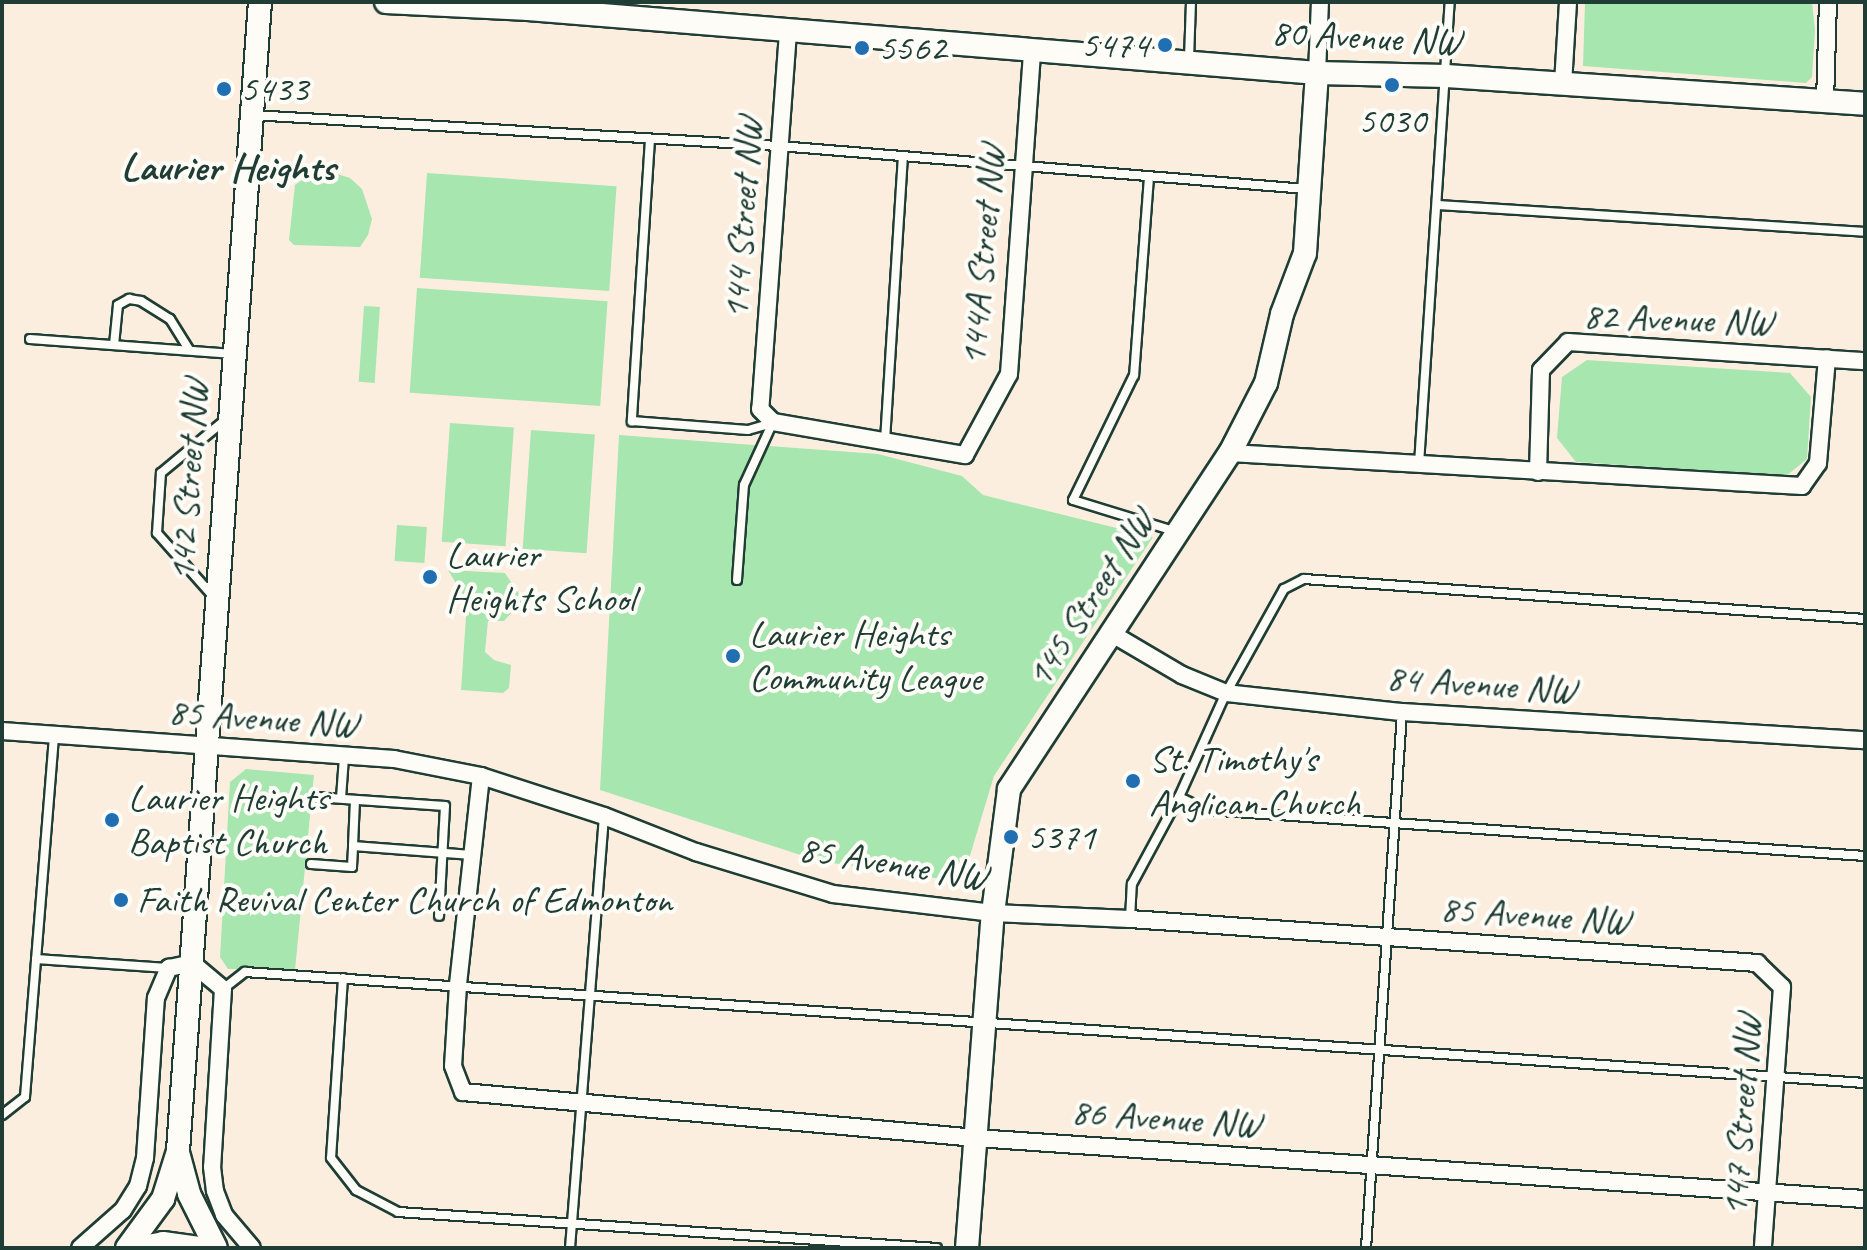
<!DOCTYPE html>
<style>
body{margin:0}
#map{position:relative;width:1867px;height:1250px;overflow:hidden;background:#fceedf;font-family:Caveat,sans-serif}
div>[style]{position:absolute}
.green>*{inset:0;background:#a7e6af;transform-origin:0 0}
.roads{filter:drop-shadow(2px 0 #1f3d34) drop-shadow(-2px 0 #1f3d34) drop-shadow(0 2px #1f3d34) drop-shadow(0 -2px #1f3d34)}
.lane>*{height:8px;margin:-4px;padding:0 4px;transform-origin:4px;border-radius:4px;background:#fdfcf7}
.street>*{height:16px;margin:-8px;padding:0 8px;transform-origin:8px;border-radius:8px;background:#fdfcf7}
.secondary>*{height:22px;margin:-11px;padding:0 11px;transform-origin:11px;border-radius:11px;background:#fdfcf7}
.dots>*{width:22px;height:22px;translate:-50% -50%;box-sizing:border-box;border:4px solid #fdfcf7;border-radius:50%}
span{translate:-50% -50%;white-space:nowrap;text-align:center;line-height:1.15;-webkit-text-stroke:8px #fdfcf7;paint-order:stroke}
.street-label{font-size:38px;color:#1f3d34}
.poi-label{font-size:38px;color:#1f3d34}
.right{translate:-100% -50%;text-align:right}
.left{translate:0 -50%;text-align:left}
.neighbourhood-label{font-size:40px;color:#1f3d34;font-weight:700}
.frame{position:absolute;inset:0;border:4px solid #1f3d34;pointer-events:none}
</style>
<div id="map">
<div class="green">
<div style="clip-path:polygon(1585px 2px,1812px 2px,1815px 30px,1812px 77px,1806px 83px,1583px 66px)"></div>
<div style="clip-path:polygon(331px 172px,350px 178px,362px 189px,372px 219px,368px 235px,360px 247px,294px 245px,289px 240px,295px 185px,309px 175px)"></div>
<div style="left:427px;top:173px;width:190px;height:105px;rotate:4deg"></div>
<div style="left:417px;top:288px;width:191px;height:105px;rotate:4deg"></div>
<div style="left:364px;top:306px;width:16px;height:76px;rotate:4deg"></div>
<div style="clip-path:polygon(1587px 360px,1790px 373px,1811px 397px,1807px 459px,1786px 476px,1576px 462px,1557px 438px,1562px 377px)"></div>
<div style="left:450px;top:423px;width:64px;height:119px;rotate:4deg"></div>
<div style="left:531px;top:430px;width:64px;height:119px;rotate:4deg"></div>
<div style="clip-path:polygon(619px 435px,878px 454px,962px 476px,983px 495px,1153px 537px,994px 776px,962px 882px,819px 861px,600px 790px)"></div>
<div style="left:397px;top:525px;width:30px;height:36px;rotate:4deg"></div>
<div style="clip-path:polygon(448px 570px,505px 573px,523px 600px,504px 621px,488px 621px,485px 652px,494px 660px,511px 665px,509px 688px,503px 693px,461px 690px,467px 602px)"></div>
<div style="clip-path:polygon(246px 769px,314px 775px,295px 970px,228px 969px,220px 957px,230px 782px)"></div>
</div>
<div class="roads">
<div class="lane">
<div style="left:1189px;top:59px;width:57px;rotate:-88deg"></div>
<div style="left:252px;top:115px;width:528px;rotate:3.37deg"></div>
<div style="left:779px;top:146px;width:530px;rotate:4.66deg"></div>
<div style="left:650px;top:139px;width:283px;rotate:93.7deg"></div>
<div style="left:632px;top:421px;width:116px;rotate:4.4deg"></div>
<div style="left:748px;top:430px;width:25px;rotate:-16deg"></div>
<div style="left:1149px;top:177px;width:199px;rotate:94.3deg"></div>
<div style="left:1134px;top:375px;width:139px;rotate:116deg"></div>
<div style="left:1073px;top:500px;width:109px;rotate:17.1deg"></div>
<div style="left:1438px;top:205px;width:428px;rotate:3.6deg"></div>
<div style="left:30px;top:339px;width:204px;rotate:4.2deg"></div>
<div style="left:114px;top:345px;width:40px;rotate:-84.3deg"></div>
<div style="left:118px;top:305px;width:13px;rotate:-29deg"></div>
<div style="left:129px;top:299px;width:12px;rotate:9deg"></div>
<div style="left:141px;top:301px;width:34px;rotate:32deg"></div>
<div style="left:170px;top:319px;width:36px;rotate:58deg"></div>
<div style="left:885px;top:441px;width:285px;rotate:-86.4deg"></div>
<div style="left:1419px;top:464px;width:463px;rotate:-86.2deg"></div>
<div style="left:737px;top:580px;width:95px;rotate:-85.8deg"></div>
<div style="left:744px;top:485px;width:69px;rotate:-65.3deg"></div>
<div style="left:212px;top:595px;width:83px;rotate:-131.6deg"></div>
<div style="left:157px;top:533px;width:60px;rotate:-86.2deg"></div>
<div style="left:161px;top:473px;width:83px;rotate:-39.6deg"></div>
<div style="left:315px;top:797px;width:130px;rotate:4deg"></div>
<div style="left:445px;top:806px;width:110px;rotate:93.1deg"></div>
<div style="left:1179px;top:797px;width:31px;rotate:25deg"></div>
<div style="left:1207px;top:810px;width:660px;rotate:4deg"></div>
<div style="left:341px;top:798px;width:41px;rotate:-85.8deg"></div>
<div style="left:355px;top:800px;width:46px;rotate:92.5deg"></div>
<div style="left:353px;top:846px;width:119px;rotate:4.3deg"></div>
<div style="left:311px;top:864px;width:41px;rotate:4.2deg"></div>
<div style="left:352px;top:867px;width:21px;rotate:-87deg"></div>
<div style="left:1130px;top:919px;width:35px;rotate:-87deg"></div>
<div style="left:1132px;top:884px;width:99px;rotate:-61.6deg"></div>
<div style="left:1179px;top:797px;width:114px;rotate:-65.7deg"></div>
<div style="left:1226px;top:693px;width:119px;rotate:-60.9deg"></div>
<div style="left:1284px;top:589px;width:22px;rotate:-27deg"></div>
<div style="left:1304px;top:579px;width:562px;rotate:4.08deg"></div>
<div style="left:36px;top:959px;width:132px;rotate:3.9deg"></div>
<div style="left:343px;top:978px;width:180px;rotate:93.8deg"></div>
<div style="left:331px;top:1158px;width:41px;rotate:52deg"></div>
<div style="left:356px;top:1190px;width:47px;rotate:27.6deg"></div>
<div style="left:398px;top:1212px;width:540px;rotate:3.82deg"></div>
<div style="left:223px;top:989px;width:28px;rotate:-38deg"></div>
<div style="left:245px;top:972px;width:1624px;rotate:3.92deg"></div>
<div style="left:2px;top:1115px;width:29px;rotate:-38deg"></div>
<div style="left:25px;top:1097px;width:363px;rotate:-85.4deg"></div>
<div style="left:570px;top:1248px;width:432px;rotate:-85.5deg"></div>
<div style="left:1366px;top:1248px;width:536px;rotate:-86.15deg"></div>
</div>
<div class="street">
<div style="left:788px;top:32px;width:378px;rotate:94.2deg"></div>
<div style="left:760px;top:409px;width:18px;rotate:45deg"></div>
<div style="left:773px;top:422px;width:195px;rotate:9.8deg"></div>
<div style="left:965px;top:455px;width:92px;rotate:-61.5deg"></div>
<div style="left:1009px;top:374px;width:323px;rotate:-85.9deg"></div>
<div style="left:1317px;top:73px;width:71px;rotate:-87.6deg"></div>
<div style="left:1563px;top:84px;width:82px;rotate:-86.5deg"></div>
<div style="left:1825px;top:102px;width:100px;rotate:-88.3deg"></div>
<div style="left:1230px;top:453px;width:573px;rotate:3.3deg"></div>
<div style="left:1802px;top:486px;width:28px;rotate:-55deg"></div>
<div style="left:1818px;top:463px;width:105px;rotate:-85.1deg"></div>
<div style="left:1538px;top:472px;width:102px;rotate:-88.3deg"></div>
<div style="left:1541px;top:370px;width:39px;rotate:-46deg"></div>
<div style="left:1568px;top:342px;width:298px;rotate:3.7deg"></div>
<div style="left:1109px;top:632px;width:85px;rotate:30.5deg"></div>
<div style="left:1182px;top:675px;width:48px;rotate:22.2deg"></div>
<div style="left:1226px;top:693px;width:177px;rotate:6.2deg"></div>
<div style="left:1402px;top:712px;width:464px;rotate:3.5deg"></div>
<div style="left:2px;top:731px;width:393px;rotate:4.1deg"></div>
<div style="left:394px;top:759px;width:89px;rotate:11.1deg"></div>
<div style="left:481px;top:776px;width:129px;rotate:18deg"></div>
<div style="left:604px;top:816px;width:99px;rotate:21.4deg"></div>
<div style="left:696px;top:852px;width:143px;rotate:17deg"></div>
<div style="left:833px;top:894px;width:161px;rotate:6.8deg"></div>
<div style="left:993px;top:913px;width:137px;rotate:2.5deg"></div>
<div style="left:1130px;top:919px;width:629px;rotate:4.01deg"></div>
<div style="left:1757px;top:963px;width:35px;rotate:44deg"></div>
<div style="left:1782px;top:987px;width:262px;rotate:94.2deg"></div>
<div style="left:481px;top:776px;width:210px;rotate:96.3deg"></div>
<div style="left:458px;top:985px;width:81px;rotate:93.5deg"></div>
<div style="left:453px;top:1066px;width:28px;rotate:69deg"></div>
<div style="left:463px;top:1092px;width:515px;rotate:5.12deg"></div>
<div style="left:976px;top:1138px;width:891px;rotate:3.93deg"></div>
<div style="left:80px;top:1248px;width:57px;rotate:-41.5deg"></div>
<div style="left:123px;top:1210px;width:28px;rotate:-58deg"></div>
<div style="left:138px;top:1186px;width:29px;rotate:-76deg"></div>
<div style="left:145px;top:1158px;width:160px;rotate:-86.1deg"></div>
<div style="left:156px;top:998px;width:33px;rotate:-67deg"></div>
<div style="left:169px;top:968px;width:24px;rotate:-12deg"></div>
<div style="left:192px;top:963px;width:40px;rotate:40deg"></div>
<div style="left:223px;top:989px;width:178px;rotate:93.5deg"></div>
<div style="left:212px;top:1167px;width:24px;rotate:83deg"></div>
<div style="left:215px;top:1191px;width:26px;rotate:69deg"></div>
<div style="left:224px;top:1215px;width:43px;rotate:49.7deg"></div>
</div>
<div class="secondary">
<div style="left:386px;top:2px;width:142px;rotate:2.8deg"></div>
<div style="left:528px;top:9px;width:792px;rotate:4.64deg"></div>
<div style="left:1317px;top:73px;width:129px;rotate:1.3deg"></div>
<div style="left:1446px;top:76px;width:420px;rotate:3.8deg"></div>
<div style="left:179px;top:1156px;width:39px;rotate:75deg"></div>
<div style="left:189px;top:1194px;width:60px;rotate:63.4deg"></div>
<div style="left:127px;top:1248px;width:61px;rotate:-53.7deg"></div>
<div style="left:163px;top:1199px;width:50px;rotate:-72.6deg"></div>
<div style="left:178px;top:1151px;width:1152px;rotate:-85.92deg"></div>
<div style="left:138px;top:1248px;width:25px;rotate:-11deg"></div>
<div style="left:163px;top:1243px;width:36px;rotate:8deg"></div>
<div style="left:967px;top:1248px;width:336px;rotate:-85.6deg"></div>
<div style="left:993px;top:913px;width:125px;rotate:-82.6deg"></div>
<div style="left:1009px;top:789px;width:402px;rotate:-56.7deg"></div>
<div style="left:1230px;top:453px;width:79px;rotate:-62.8deg"></div>
<div style="left:1266px;top:383px;width:71px;rotate:-76.9deg"></div>
<div style="left:1282px;top:314px;width:65px;rotate:-69.3deg"></div>
<div style="left:1305px;top:253px;width:180px;rotate:-86.2deg"></div>
</div>
</div>
<div class="dots">
<div style="left:1165px;top:45px;background:#1f6fb2"></div>
<div style="left:862px;top:48px;background:#1f6fb2"></div>
<div style="left:1392px;top:85px;background:#1f6fb2"></div>
<div style="left:224px;top:89px;background:#1f6fb2"></div>
<div style="left:430px;top:577px;background:#1f6fb2"></div>
<div style="left:733px;top:656px;background:#1f6fb2"></div>
<div style="left:1133px;top:781px;background:#1f6fb2"></div>
<div style="left:112px;top:820px;background:#1f6fb2"></div>
<div style="left:1011px;top:837px;background:#1f6fb2"></div>
<div style="left:121px;top:900px;background:#1f6fb2"></div>
</div>
<div class="street-label">
<span style="left:1366px;top:37px;rotate:3deg">80 Avenue NW</span>
<span style="left:742px;top:218px;rotate:-86deg">144 Street NW</span>
<span style="left:982px;top:255px;rotate:-85deg">144A Street NW</span>
<span style="left:1678px;top:319px;rotate:2deg">82 Avenue NW</span>
<span style="left:188px;top:480px;rotate:-86deg">142 Street NW</span>
<span style="left:1090px;top:598px;rotate:-57deg">145 Street NW</span>
<span style="left:1481px;top:684px;rotate:4deg">84 Avenue NW</span>
<span style="left:263px;top:718px;rotate:4deg">85 Avenue NW</span>
<span style="left:893px;top:863px;rotate:9deg">85 Avenue NW</span>
<span style="left:1535px;top:915px;rotate:4deg">85 Avenue NW</span>
<span style="left:1741px;top:1115px;rotate:-86deg">147 Street NW</span>
<span style="left:1166px;top:1118px;rotate:4deg">86 Avenue NW</span>
</div>
<div class="poi-label">
<span class="right" style="left:1149px;top:45px">5474</span>
<span class="left" style="left:878px;top:48px">5562</span>
<span class="left" style="left:240px;top:89px">5433</span>
<span style="left:1392px;top:121px">5030</span>
<span class="left" style="left:446px;top:577px">Laurier<br>Heights School</span>
<span class="left" style="left:749px;top:656px">Laurier Heights<br>Community League</span>
<span class="left" style="left:1149px;top:781px">St. Timothy's<br>Anglican Church</span>
<span class="left" style="left:128px;top:820px">Laurier Heights<br>Baptist Church</span>
<span class="left" style="left:1027px;top:837px">5371</span>
<span class="left" style="left:137px;top:900px">Faith Revival Center Church of Edmonton</span>
</div>
<div class="neighbourhood-label">
<span style="left:228px;top:167px">Laurier Heights</span>
</div>
<div class="frame"></div>
</div>
